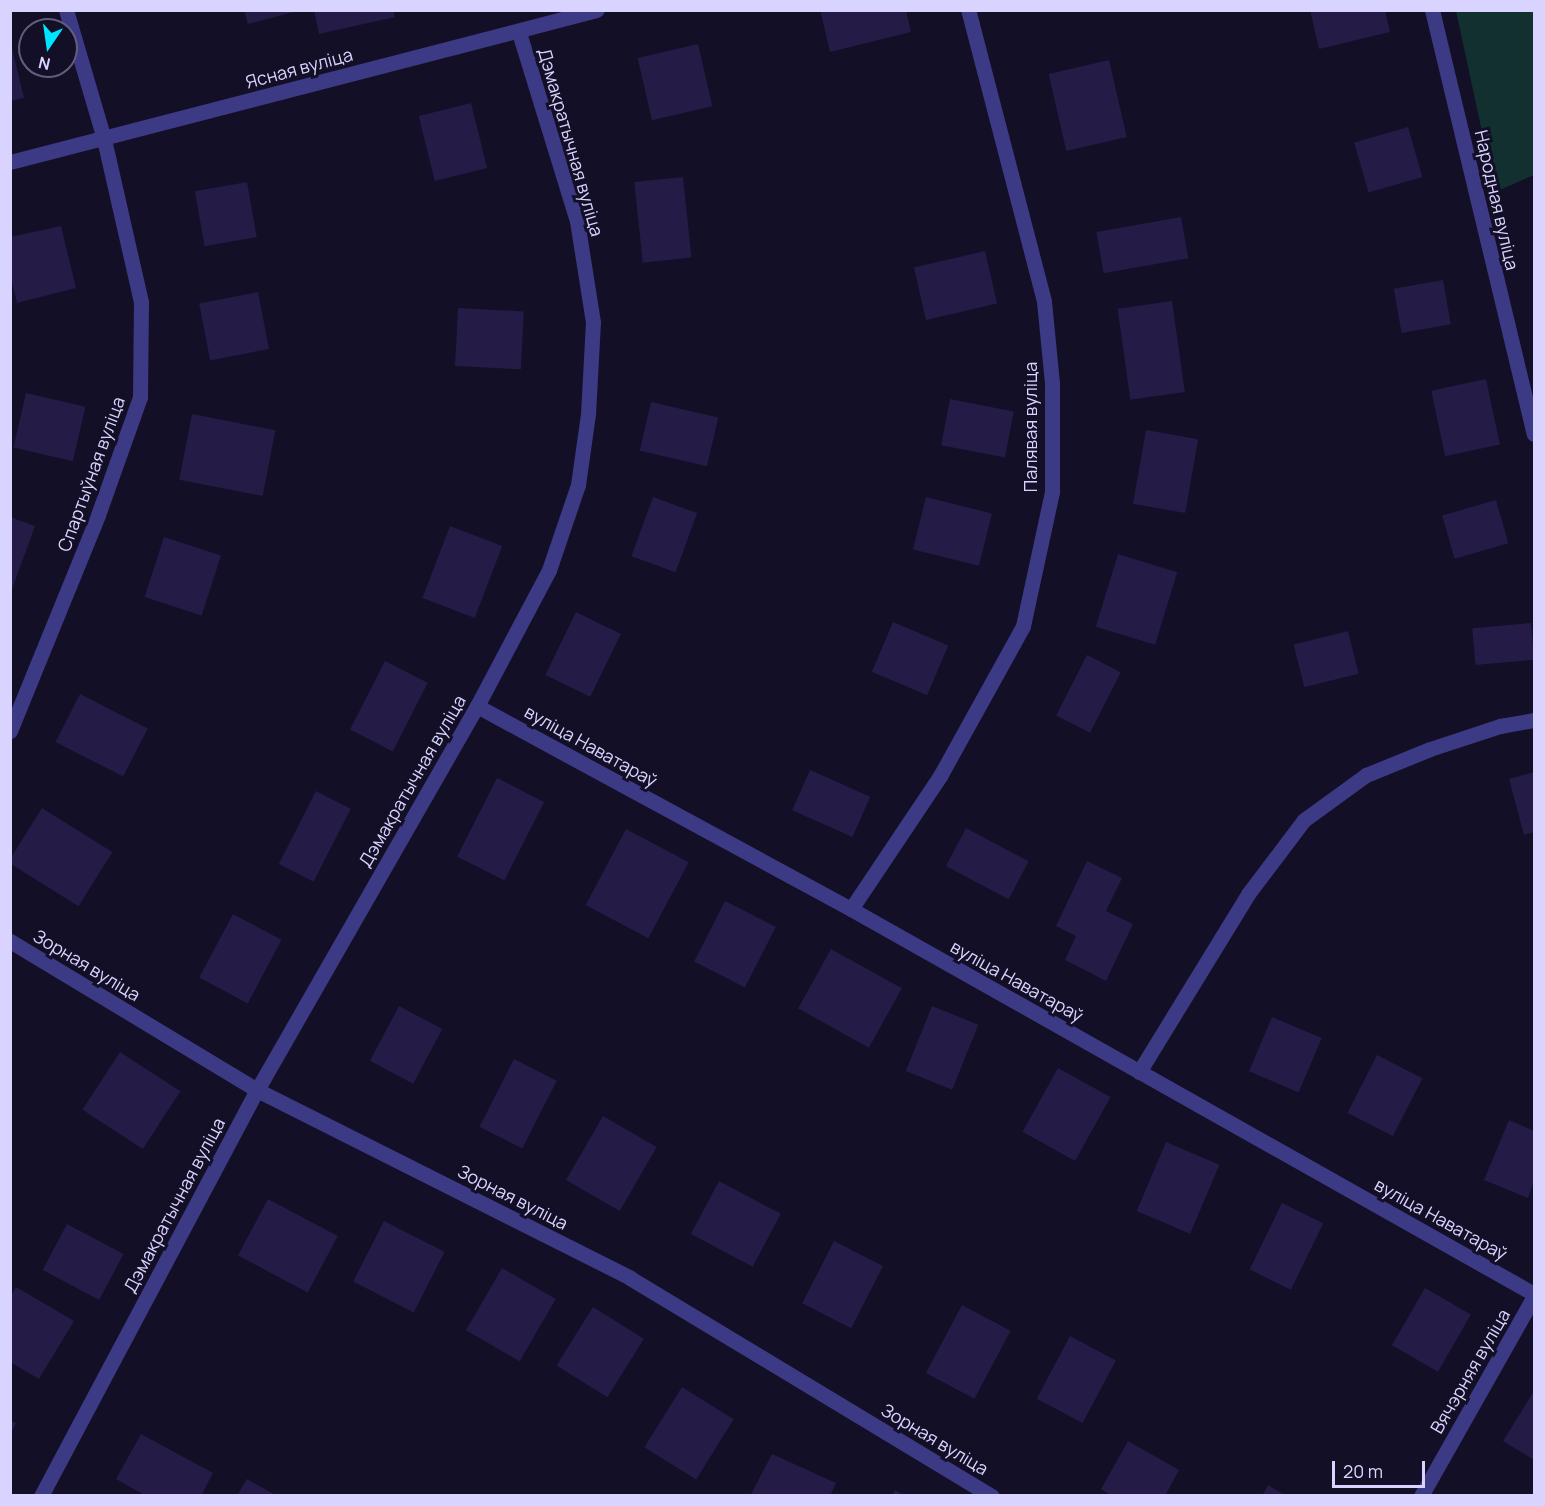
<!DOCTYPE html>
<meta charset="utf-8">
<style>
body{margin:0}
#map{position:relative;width:1545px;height:1506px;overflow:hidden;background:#130f26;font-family:Manrope,sans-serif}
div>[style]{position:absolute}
.green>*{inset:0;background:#12302f}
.building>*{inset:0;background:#241b47;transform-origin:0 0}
.minor>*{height:15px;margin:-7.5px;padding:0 7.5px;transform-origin:7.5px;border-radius:7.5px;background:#3d3a85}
span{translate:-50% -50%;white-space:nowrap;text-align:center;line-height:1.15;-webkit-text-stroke:6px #130f26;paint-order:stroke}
.street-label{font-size:18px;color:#d9d4ff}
.frame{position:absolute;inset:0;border:12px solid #d9d4ff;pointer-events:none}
.north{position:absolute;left:18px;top:18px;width:60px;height:60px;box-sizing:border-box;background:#130f26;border:2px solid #625e7d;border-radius:50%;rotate:193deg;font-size:16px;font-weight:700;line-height:24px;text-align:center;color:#d9d4ff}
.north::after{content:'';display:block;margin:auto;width:21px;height:27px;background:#00e5ff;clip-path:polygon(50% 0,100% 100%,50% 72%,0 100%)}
.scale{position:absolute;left:1332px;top:1461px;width:93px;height:27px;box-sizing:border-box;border:3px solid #d9d4ff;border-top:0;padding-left:8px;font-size:18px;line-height:21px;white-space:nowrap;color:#d9d4ff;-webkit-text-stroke:4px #130f26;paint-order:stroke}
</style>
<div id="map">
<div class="green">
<div style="clip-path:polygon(1456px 11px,1534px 11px,1534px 175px,1495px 192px)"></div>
</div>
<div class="building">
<div style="clip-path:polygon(244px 10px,297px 10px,297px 11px,248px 24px)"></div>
<div style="clip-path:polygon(314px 10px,393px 10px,395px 17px,319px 34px)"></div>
<div style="clip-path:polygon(820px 10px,906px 10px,911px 32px,830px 52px)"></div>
<div style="clip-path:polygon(1310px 10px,1385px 10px,1390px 32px,1319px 49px)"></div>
<div style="clip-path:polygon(10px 40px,24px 98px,10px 101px)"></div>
<div style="left:698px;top:44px;width:64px;height:62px;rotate:77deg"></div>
<div style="left:1109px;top:60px;width:79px;height:62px;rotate:77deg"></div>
<div style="left:471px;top:103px;width:67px;height:54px;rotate:76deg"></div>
<div style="left:1408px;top:127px;width:52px;height:56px;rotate:74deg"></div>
<div style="left:683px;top:177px;width:81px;height:49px;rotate:84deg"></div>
<div style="left:247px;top:182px;width:56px;height:53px;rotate:80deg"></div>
<div style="left:1181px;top:217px;width:42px;height:86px;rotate:80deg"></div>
<div style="clip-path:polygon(61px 226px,76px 288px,17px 303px,10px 274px,10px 237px)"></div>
<div style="left:985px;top:251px;width:54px;height:73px;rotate:77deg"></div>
<div style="left:1443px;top:280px;width:45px;height:50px;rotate:80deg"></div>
<div style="left:258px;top:292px;width:58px;height:60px;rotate:79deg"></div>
<div style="left:1172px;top:301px;width:92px;height:55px;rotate:82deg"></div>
<div style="left:458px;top:308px;width:66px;height:58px;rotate:3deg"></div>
<div style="left:1486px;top:379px;width:67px;height:56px;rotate:78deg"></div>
<div style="left:26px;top:393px;width:61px;height:56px;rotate:13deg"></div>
<div style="left:950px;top:399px;width:65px;height:47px;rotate:11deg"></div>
<div style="left:651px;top:402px;width:69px;height:50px;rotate:13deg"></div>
<div style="left:192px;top:414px;width:85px;height:67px;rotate:11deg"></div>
<div style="left:1146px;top:430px;width:53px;height:75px;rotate:10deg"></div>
<div style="left:653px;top:497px;width:47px;height:63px;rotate:20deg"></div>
<div style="left:926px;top:497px;width:68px;height:54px;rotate:14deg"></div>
<div style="left:1496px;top:500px;width:45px;height:56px;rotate:74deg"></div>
<div style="clip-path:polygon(10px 517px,35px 526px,11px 592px,10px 592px)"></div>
<div style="left:450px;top:526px;width:56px;height:77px;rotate:21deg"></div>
<div style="left:164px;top:537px;width:60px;height:63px;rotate:18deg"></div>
<div style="left:1118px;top:554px;width:62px;height:76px;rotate:17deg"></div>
<div style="left:576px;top:612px;width:50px;height:70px;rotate:26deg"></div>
<div style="left:893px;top:622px;width:60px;height:54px;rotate:23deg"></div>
<div style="left:1531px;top:623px;width:37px;height:59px;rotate:85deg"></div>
<div style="left:1348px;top:631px;width:44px;height:56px;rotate:76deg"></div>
<div style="left:1087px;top:655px;width:38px;height:68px;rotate:27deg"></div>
<div style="left:385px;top:661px;width:48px;height:77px;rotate:27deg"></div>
<div style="left:80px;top:694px;width:76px;height:54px;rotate:27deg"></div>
<div style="left:810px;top:770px;width:66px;height:44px;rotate:24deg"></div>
<div style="clip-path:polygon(1534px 772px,1534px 832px,1524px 835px,1509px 779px)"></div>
<div style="left:497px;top:778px;width:53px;height:88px;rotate:27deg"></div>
<div style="left:316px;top:791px;width:39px;height:82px;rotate:27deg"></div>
<div style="left:42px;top:808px;width:83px;height:64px;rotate:32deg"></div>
<div style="left:966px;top:828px;width:71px;height:43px;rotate:28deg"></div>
<div style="left:626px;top:829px;width:71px;height:86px;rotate:28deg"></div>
<div style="clip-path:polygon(1087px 861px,1122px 878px,1106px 911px,1133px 924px,1106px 981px,1065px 960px,1076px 936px,1056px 926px)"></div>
<div style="left:725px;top:901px;width:57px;height:68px;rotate:27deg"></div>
<div style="left:233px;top:914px;width:55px;height:72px;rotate:28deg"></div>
<div style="left:831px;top:949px;width:81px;height:68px;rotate:29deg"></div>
<div style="left:399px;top:1006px;width:49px;height:62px;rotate:28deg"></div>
<div style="left:932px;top:1006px;width:50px;height:70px;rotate:22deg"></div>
<div style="left:1272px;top:1017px;width:54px;height:59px;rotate:23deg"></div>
<div style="left:120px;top:1052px;width:72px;height:69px;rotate:33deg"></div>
<div style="left:1377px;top:1055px;width:51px;height:65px;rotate:27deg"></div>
<div style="left:514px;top:1059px;width:48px;height:76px;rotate:27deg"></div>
<div style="left:1058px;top:1068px;width:60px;height:73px;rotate:29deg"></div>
<div style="left:603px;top:1116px;width:62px;height:74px;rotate:30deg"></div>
<div style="clip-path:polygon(1509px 1120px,1534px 1131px,1534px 1181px,1528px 1198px,1484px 1180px)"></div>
<div style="left:1166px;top:1142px;width:58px;height:75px;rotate:23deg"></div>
<div style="left:719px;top:1181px;width:70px;height:60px;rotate:28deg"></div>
<div style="left:268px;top:1199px;width:79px;height:64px;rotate:28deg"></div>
<div style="left:1282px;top:1203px;width:46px;height:74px;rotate:26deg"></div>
<div style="left:384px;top:1221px;width:68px;height:68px;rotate:27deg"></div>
<div style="left:67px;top:1224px;width:64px;height:52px;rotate:28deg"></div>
<div style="left:834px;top:1241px;width:55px;height:70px;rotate:27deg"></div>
<div style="left:502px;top:1268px;width:62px;height:72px;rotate:30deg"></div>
<div style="clip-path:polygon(16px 1287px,74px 1321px,39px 1379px,10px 1362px,10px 1297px)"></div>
<div style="left:1425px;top:1288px;width:53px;height:66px;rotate:30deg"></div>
<div style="left:962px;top:1305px;width:55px;height:77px;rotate:28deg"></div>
<div style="left:593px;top:1307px;width:60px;height:69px;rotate:32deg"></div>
<div style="left:1070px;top:1336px;width:52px;height:71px;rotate:28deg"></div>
<div style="left:682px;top:1387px;width:61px;height:71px;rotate:32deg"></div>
<div style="clip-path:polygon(1534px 1391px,1534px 1460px,1503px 1441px)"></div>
<div style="clip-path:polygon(10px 1420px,16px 1423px,10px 1435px)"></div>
<div style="clip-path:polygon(141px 1434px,213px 1473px,201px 1496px,146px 1496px,116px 1479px)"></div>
<div style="clip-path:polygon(1128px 1441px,1179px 1470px,1165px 1496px,1112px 1496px,1101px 1489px)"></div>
<div style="clip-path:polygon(772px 1454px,836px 1483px,830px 1496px,750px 1496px)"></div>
<div style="clip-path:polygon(247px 1479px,277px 1496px,237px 1496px)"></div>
<div style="clip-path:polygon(1268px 1485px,1286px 1496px,1262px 1496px)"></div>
<div style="clip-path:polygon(895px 1490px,905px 1496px,892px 1496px)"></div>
</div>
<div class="minor">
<div style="left:1432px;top:10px;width:436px;rotate:76.5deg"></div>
<div style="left:10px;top:162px;width:606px;rotate:-14.52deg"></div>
<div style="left:477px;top:706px;width:426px;rotate:28.5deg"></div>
<div style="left:851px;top:909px;width:784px;rotate:29.41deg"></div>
<div style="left:10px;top:731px;width:233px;rotate:-67.8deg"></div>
<div style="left:98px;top:515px;width:125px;rotate:-70.4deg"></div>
<div style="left:140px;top:397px;width:95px;rotate:-89.4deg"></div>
<div style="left:141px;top:302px;width:167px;rotate:-102.8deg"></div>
<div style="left:104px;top:139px;width:134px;rotate:-106.4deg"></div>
<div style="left:851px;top:909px;width:160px;rotate:-56.2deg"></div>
<div style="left:940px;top:776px;width:171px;rotate:-61deg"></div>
<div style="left:1023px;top:626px;width:137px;rotate:-77.8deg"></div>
<div style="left:1052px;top:492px;width:109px;rotate:-90deg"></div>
<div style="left:1052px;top:383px;width:82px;rotate:-95.6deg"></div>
<div style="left:1044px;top:301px;width:301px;rotate:-104.6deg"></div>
<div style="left:10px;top:941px;width:288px;rotate:31.1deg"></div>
<div style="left:257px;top:1090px;width:418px;rotate:26.7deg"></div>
<div style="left:630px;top:1278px;width:423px;rotate:31.1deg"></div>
<div style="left:1139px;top:1072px;width:209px;rotate:-58.5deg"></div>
<div style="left:1248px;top:894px;width:93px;rotate:-52.9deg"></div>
<div style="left:1304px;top:820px;width:77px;rotate:-36deg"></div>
<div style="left:1366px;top:775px;width:69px;rotate:-22.1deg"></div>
<div style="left:1430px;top:749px;width:74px;rotate:-18.2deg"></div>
<div style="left:1500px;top:726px;width:35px;rotate:-10deg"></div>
<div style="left:41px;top:1496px;width:460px;rotate:-62deg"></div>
<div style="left:257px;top:1090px;width:443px;rotate:-60.2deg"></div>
<div style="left:477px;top:706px;width:154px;rotate:-62.1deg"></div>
<div style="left:549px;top:570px;width:90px;rotate:-71.2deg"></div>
<div style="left:578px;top:485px;width:72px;rotate:-82deg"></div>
<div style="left:588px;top:414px;width:92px;rotate:-86.9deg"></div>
<div style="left:593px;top:322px;width:102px;rotate:-99deg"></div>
<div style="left:577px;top:221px;width:198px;rotate:-107.1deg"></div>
<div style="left:1421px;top:1496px;width:230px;rotate:-60.5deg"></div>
</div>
<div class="street-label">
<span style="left:299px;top:68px;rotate:-15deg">Ясная вуліца</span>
<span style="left:571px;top:142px;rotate:74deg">Дэмакратычная вуліца</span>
<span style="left:1497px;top:200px;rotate:77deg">Народная вуліца</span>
<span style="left:1030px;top:427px;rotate:-90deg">Палявая вуліца</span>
<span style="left:91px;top:474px;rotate:-70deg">Спартыўная вуліца</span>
<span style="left:591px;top:746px;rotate:29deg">вуліца Наватараў</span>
<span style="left:412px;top:781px;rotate:-60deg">Дэмакратычная вуліца</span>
<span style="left:87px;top:965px;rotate:31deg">Зорная вуліца</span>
<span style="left:1017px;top:981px;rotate:29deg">вуліца Наватараў</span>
<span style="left:513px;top:1197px;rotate:27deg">Зорная вуліца</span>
<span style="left:174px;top:1205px;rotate:-62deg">Дэмакратычная вуліца</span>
<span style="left:1441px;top:1219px;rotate:29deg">вуліца Наватараў</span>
<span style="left:1470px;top:1371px;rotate:-60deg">Вячэрняя вуліца</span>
<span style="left:935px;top:1439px;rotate:31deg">Зорная вуліца</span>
</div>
<div class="frame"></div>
<div class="north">N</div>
<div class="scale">20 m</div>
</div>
